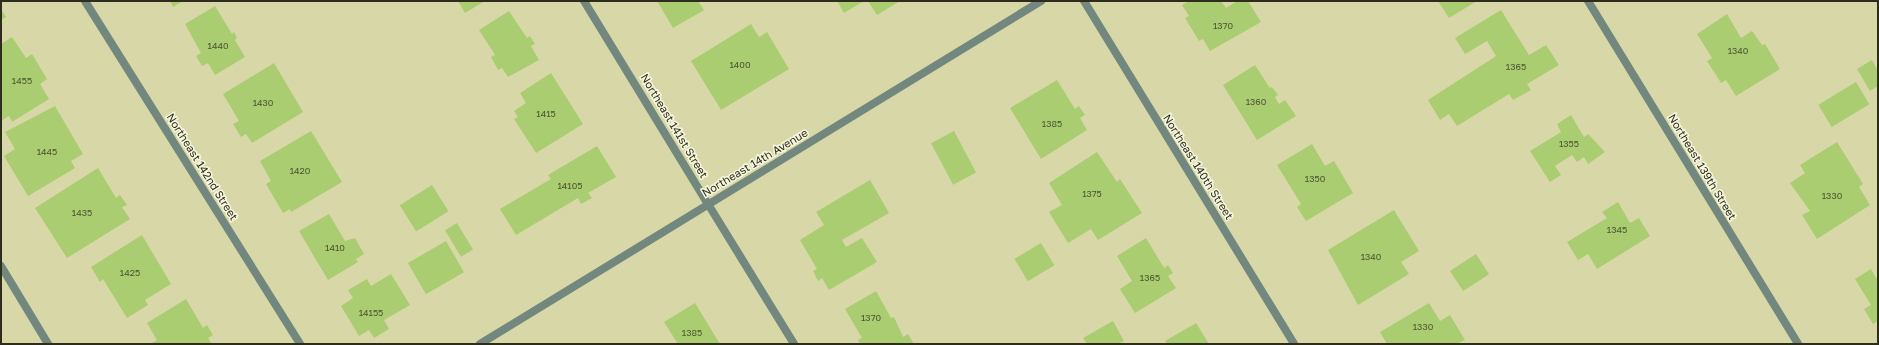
<!DOCTYPE html>
<style>
body{margin:0}
#map{position:relative;width:1879px;height:345px;overflow:hidden;background:#d8d7a8;font-family:"Golos Text",sans-serif}
div>[style]{position:absolute}
.building>*{inset:0;background:#aacd71;transform-origin:0 0}
.service>*{height:8px;margin:-4px;padding:0 4px;transform-origin:4px;border-radius:4px;background:#72877d}
.minor>*{height:8px;margin:-4px;padding:0 4px;transform-origin:4px;border-radius:4px;background:#72877d}
.tertiary>*{height:8px;margin:-4px;padding:0 4px;transform-origin:4px;border-radius:4px;background:#72877d}
span{translate:-50% -50%;white-space:nowrap;text-align:center;line-height:1.15;-webkit-text-stroke:3px #f7f7df;paint-order:stroke}
.number-label{font-size:9px;color:#4d5530}
.number-label span{-webkit-text-stroke-width:0}
.street-label{font-size:11px;color:#2e2d1b}
.frame{position:absolute;inset:0;border:2px solid #2e2d1b;pointer-events:none}
</style>
<div id="map">
<div class="building">
<div style="clip-path:polygon(170px 1px,183px 1px,173px 7px)"></div>
<div style="clip-path:polygon(458px 1px,485px 1px,465px 13px)"></div>
<div style="clip-path:polygon(657px 1px,698px 1px,704px 10px,673px 28px)"></div>
<div style="clip-path:polygon(837px 1px,864px 1px,844px 13px)"></div>
<div style="clip-path:polygon(868px 1px,900px 1px,877px 15px)"></div>
<div style="clip-path:polygon(1189px 1px,1221px 1px,1226px 8px,1237px 1px,1248px 1px,1261px 22px,1210px 51px,1203px 39px,1199px 41px,1185px 18px,1189px 16px,1182px 5px)"></div>
<div style="clip-path:polygon(1438px 1px,1477px 1px,1449px 18px)"></div>
<div style="clip-path:polygon(215px 6px,232px 34px,234px 32px,237px 38px,235px 40px,245px 57px,215px 75px,208px 63px,202px 66px,196px 56px,201px 53px,185px 24px)"></div>
<div style="clip-path:polygon(1px 9px,6px 17px,1px 20px)"></div>
<div style="clip-path:polygon(1501px 10px,1529px 55px,1546px 45px,1559px 65px,1527px 84px,1531px 90px,1513px 100px,1509px 94px,1457px 126px,1449px 114px,1440px 120px,1428px 100px,1496px 56px,1487px 41px,1465px 54px,1455px 38px)"></div>
<div style="clip-path:polygon(509px 11px,527px 38px,530px 36px,535px 44px,531px 46px,539px 60px,508px 77px,502px 68px,498px 70px,491px 57px,495px 55px,479px 30px)"></div>
<div style="clip-path:polygon(1727px 14px,1741px 38px,1752px 31px,1762px 45px,1765px 44px,1780px 69px,1736px 96px,1726px 80px,1721px 83px,1707px 61px,1712px 58px,1697px 34px)"></div>
<div style="clip-path:polygon(751px 24px,759px 37px,767px 32px,789px 69px,721px 110px,691px 61px)"></div>
<div style="clip-path:polygon(12px 37px,26px 58px,32px 54px,47px 79px,40px 84px,49px 99px,12px 122px,9px 116px,1px 121px,1px 44px)"></div>
<div style="clip-path:polygon(1872px 60px,1878px 71px,1878px 86px,1870px 91px,1857px 69px)"></div>
<div style="clip-path:polygon(274px 63px,303px 112px,252px 143px,246px 134px,241px 137px,233px 124px,239px 121px,223px 94px)"></div>
<div style="clip-path:polygon(1255px 65px,1270px 88px,1272px 87px,1278px 95px,1275px 97px,1279px 104px,1285px 100px,1296px 116px,1257px 140px,1223px 85px)"></div>
<div style="clip-path:polygon(551px 73px,583px 124px,536px 153px,514px 119px,518px 117px,514px 111px,526px 103px,520px 93px)"></div>
<div style="clip-path:polygon(1057px 80px,1075px 109px,1079px 106px,1085px 115px,1080px 118px,1087px 130px,1041px 159px,1010px 108px)"></div>
<div style="left:1856px;top:82px;width:26px;height:44px;rotate:59deg"></div>
<div style="clip-path:polygon(55px 106px,83px 154px,71px 161px,75px 168px,28px 196px,4px 156px,15px 149px,5px 132px)"></div>
<div style="clip-path:polygon(1571px 115px,1584px 137px,1588px 134px,1605px 152px,1588px 164px,1584px 157px,1577px 162px,1572px 155px,1555px 166px,1561px 175px,1550px 182px,1530px 151px,1561px 132px,1557px 124px)"></div>
<div style="clip-path:polygon(311px 131px,342px 182px,291px 212px,290px 209px,283px 213px,266px 184px,271px 181px,260px 161px)"></div>
<div style="left:954px;top:131px;width:47px;height:26px;rotate:62deg"></div>
<div style="clip-path:polygon(1837px 142px,1863px 184px,1859px 187px,1870px 205px,1817px 239px,1802px 215px,1810px 211px,1790px 183px,1805px 173px,1800px 165px)"></div>
<div style="clip-path:polygon(1312px 144px,1325px 166px,1334px 161px,1353px 193px,1306px 221px,1297px 207px,1301px 204px,1277px 165px)"></div>
<div style="clip-path:polygon(597px 146px,616px 177px,588px 193px,592px 198px,581px 204px,578px 198px,516px 235px,500px 209px,551px 179px,548px 175px)"></div>
<div style="clip-path:polygon(1097px 152px,1117px 182px,1120px 179px,1142px 213px,1098px 240px,1091px 229px,1068px 243px,1049px 212px,1062px 205px,1049px 183px)"></div>
<div style="clip-path:polygon(98px 168px,116px 198px,120px 195px,127px 205px,122px 207px,130px 219px,67px 258px,35px 208px)"></div>
<div style="clip-path:polygon(870px 180px,889px 213px,842px 240px,846px 247px,862px 238px,877px 262px,829px 290px,822px 278px,818px 281px,813px 271px,817px 269px,800px 240px,824px 225px,816px 212px)"></div>
<div style="left:432px;top:185px;width:31px;height:38px;rotate:58deg"></div>
<div style="clip-path:polygon(1618px 202px,1630px 223px,1639px 218px,1650px 236px,1597px 269px,1588px 254px,1578px 260px,1567px 242px,1607px 218px,1602px 212px)"></div>
<div style="clip-path:polygon(1394px 210px,1419px 251px,1401px 262px,1409px 274px,1358px 305px,1328px 250px)"></div>
<div style="clip-path:polygon(329px 214px,345px 241px,355px 238px,364px 254px,356px 259px,358px 262px,328px 280px,299px 231px)"></div>
<div style="left:457px;top:223px;width:31px;height:14px;rotate:59deg"></div>
<div style="clip-path:polygon(142px 235px,171px 284px,145px 300px,148px 305px,127px 318px,103px 279px,100px 282px,91px 267px)"></div>
<div style="clip-path:polygon(1146px 238px,1164px 268px,1168px 265px,1173px 273px,1168px 276px,1176px 288px,1135px 313px,1120px 289px,1132px 281px,1117px 256px)"></div>
<div style="left:446px;top:241px;width:36px;height:44px;rotate:60deg"></div>
<div style="left:1041px;top:243px;width:26px;height:31px;rotate:59deg"></div>
<div style="left:1476px;top:254px;width:24px;height:31px;rotate:57deg"></div>
<div style="clip-path:polygon(1871px 269px,1876px 278px,1878px 277px,1878px 321px,1873px 324px,1864px 309px,1871px 305px,1855px 279px)"></div>
<div style="clip-path:polygon(391px 274px,410px 305px,384px 320px,389px 329px,374px 338px,369px 330px,359px 336px,341px 306px,353px 298px,348px 290px,367px 279px,371px 286px)"></div>
<div style="clip-path:polygon(876px 291px,891px 318px,894px 317px,903px 337px,908px 334px,914px 344px,860px 344px,858px 340px,862px 338px,845px 309px)"></div>
<div style="clip-path:polygon(186px 299px,203px 328px,207px 325px,213px 335px,208px 338px,212px 344px,150px 344px,157px 340px,147px 323px)"></div>
<div style="clip-path:polygon(695px 303px,720px 344px,678px 344px,664px 322px)"></div>
<div style="clip-path:polygon(1429px 303px,1440px 321px,1450px 315px,1465px 340px,1457px 344px,1387px 344px,1380px 332px)"></div>
<div style="clip-path:polygon(1113px 321px,1124px 341px,1118px 344px,1087px 344px,1083px 338px)"></div>
<div style="clip-path:polygon(1196px 323px,1209px 344px,1167px 344px,1165px 341px)"></div>
</div>
<div class="service">
<div style="left:1px;top:266px;width:91px;rotate:58.9deg"></div>
</div>
<div class="minor">
<div style="left:85px;top:1px;width:405px;rotate:57.9deg"></div>
<div style="left:584px;top:1px;width:238px;rotate:58.6deg"></div>
<div style="left:1084px;top:1px;width:402px;rotate:58.5deg"></div>
<div style="left:1588px;top:1px;width:402px;rotate:58.5deg"></div>
</div>
<div class="tertiary">
<div style="left:708px;top:204px;width:164px;rotate:58.4deg"></div>
<div style="left:480px;top:344px;width:658px;rotate:-31.44deg"></div>
</div>
<div class="number-label">
<span style="left:1223px;top:26px">1370</span>
<span style="left:218px;top:46px">1440</span>
<span style="left:1738px;top:51px">1340</span>
<span style="left:740px;top:65px">1400</span>
<span style="left:1516px;top:67px">1365</span>
<span style="left:22px;top:81px">1455</span>
<span style="left:1256px;top:102px">1360</span>
<span style="left:263px;top:103px">1430</span>
<span style="left:546px;top:114px">1415</span>
<span style="left:1052px;top:124px">1385</span>
<span style="left:1569px;top:144px">1355</span>
<span style="left:47px;top:152px">1445</span>
<span style="left:300px;top:171px">1420</span>
<span style="left:1315px;top:179px">1350</span>
<span style="left:570px;top:186px">14105</span>
<span style="left:1092px;top:194px">1375</span>
<span style="left:1832px;top:196px">1330</span>
<span style="left:82px;top:213px">1435</span>
<span style="left:1617px;top:230px">1345</span>
<span style="left:335px;top:248px">1410</span>
<span style="left:1371px;top:257px">1340</span>
<span style="left:130px;top:273px">1425</span>
<span style="left:1150px;top:278px">1365</span>
<span style="left:371px;top:313px">14155</span>
<span style="left:871px;top:318px">1370</span>
<span style="left:1423px;top:327px">1330</span>
<span style="left:692px;top:333px">1385</span>
</div>
<div class="street-label">
<span style="left:674px;top:126px;rotate:59deg">Northeast 141st Street</span>
<span style="left:755px;top:163px;rotate:-31deg">Northeast 14th Avenue</span>
<span style="left:202px;top:167px;rotate:58deg">Northeast 142nd Street</span>
<span style="left:1198px;top:167px;rotate:58deg">Northeast 140th Street</span>
<span style="left:1702px;top:167px;rotate:59deg">Northeast 139th Street</span>
</div>
<div class="frame"></div>
</div>
